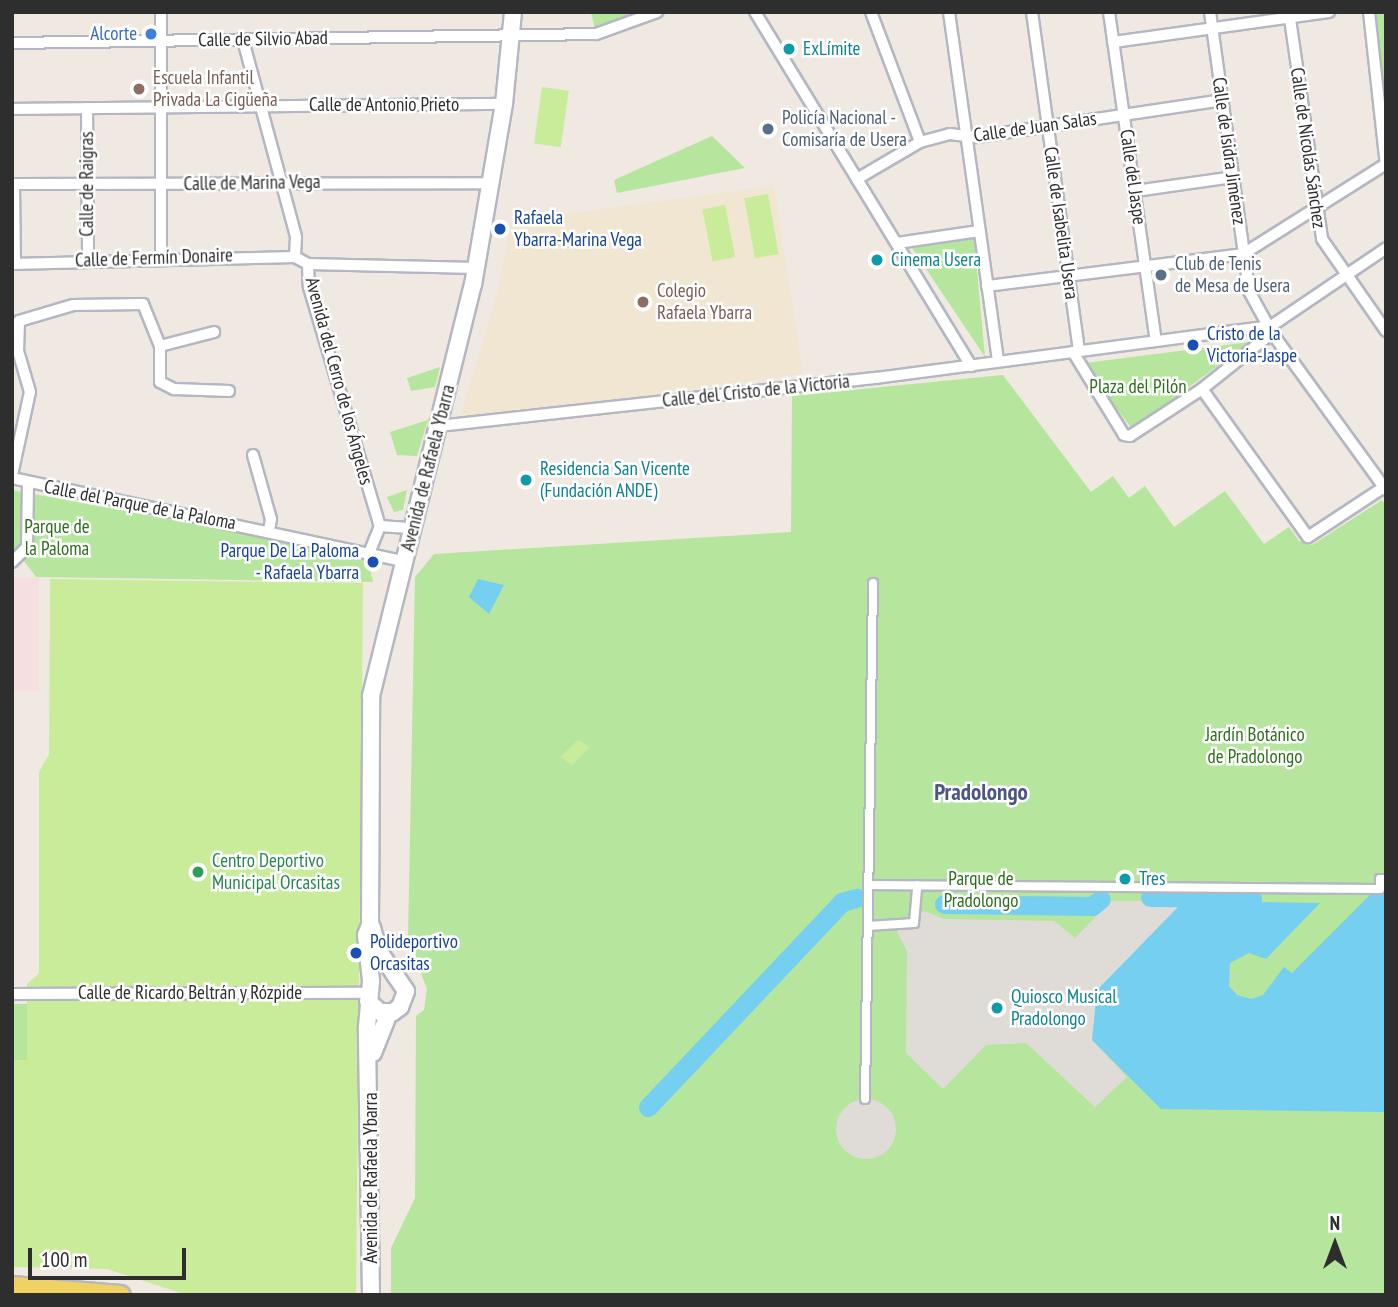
<!DOCTYPE html>
<meta charset="utf-8">
<style>
body{margin:0}
#map{position:relative;width:1398px;height:1307px;overflow:hidden;background:#efe9e1;font-family:"PT Sans Narrow",sans-serif}
div>[style]{position:absolute}
.education>*{inset:0;background:#f0e6d1}
.medical>*{inset:0;background:#f5dfe0;transform-origin:0 0}
.green>*{inset:0;background:#b6e59e;transform-origin:0 0}
.pitch>*{inset:0;background:#c9ec9a;transform-origin:0 0}
.plaza>*{inset:0;background:#dfdcd8}
.round{border-radius:50%}
.water>*{inset:0;background:#75cff0}
.river>*{height:19px;margin:-9.5px;padding:0 9.5px;transform-origin:9.5px;border-radius:9.5px;background:#75cff0}
.roads{filter:drop-shadow(2px 0 #b4b7c1) drop-shadow(-2px 0 #b4b7c1) drop-shadow(0 2px #b4b7c1) drop-shadow(0 -2px #b4b7c1)}
.pedestrian>*{height:8px;margin:-4px;padding:0 4px;transform-origin:4px;border-radius:4px;background:#fff}
.minor>*{height:10px;margin:-5px;padding:0 5px;transform-origin:5px;border-radius:5px;background:#fff}
.secondary>*{height:16px;margin:-8px;padding:0 8px;transform-origin:8px;border-radius:8px;background:#fff}
.primary>*{height:18px;margin:-9px;padding:0 9px;transform-origin:9px;border-radius:9px;background:#f2d163}
.dots>*{width:19px;height:19px;translate:-50% -50%;box-sizing:border-box;border:4px solid #fff;border-radius:50%}
span{translate:-50% -50%;white-space:nowrap;text-align:center;line-height:1.15;-webkit-text-stroke:5px #fff;paint-order:stroke}
.shop-label{font-size:19px;color:#366cbe}
.right{translate:-100% -50%;text-align:right}
.street-label{font-size:19px;color:#2e2e2e}
.culture-label{font-size:19px;color:#0d838f}
.left{translate:0 -50%;text-align:left}
.education-label{font-size:19px;color:#785e54}
.service-label{font-size:19px;color:#4e5e75}
.transit-label{font-size:19px;color:#164399}
.park-label{font-size:19px;color:#2c6e1b}
.leisure-label{font-size:19px;color:#27864d}
.quarter-label{font-size:23px;color:#4d5680;font-weight:700}
.frame{position:absolute;inset:0;border:14px solid #2e2e2e;pointer-events:none}
.north{position:absolute;left:1300px;top:1209px;width:70px;height:70px;-webkit-text-stroke:5px #fff;paint-order:stroke;rotate:0deg;font-size:19px;font-weight:700;line-height:28px;text-align:center;color:#2e2e2e}
.north::after{content:'';display:block;margin:auto;width:24px;height:32px;background:#2e2e2e;clip-path:polygon(50% 0,100% 100%,50% 72%,0 100%)}
.scale{position:absolute;left:28px;top:1248px;width:158px;height:32px;box-sizing:border-box;border:4px solid #2e2e2e;border-top:0;padding-left:9px;font-size:21px;line-height:24px;white-space:nowrap;color:#2e2e2e;-webkit-text-stroke:5px #fff;paint-order:stroke}
</style>
<div id="map">
<div class="education">
<div style="clip-path:polygon(774px 186px,803px 374px,459px 421px,497px 294px,512px 221px)"></div>
</div>
<div class="medical">
<div style="left:12px;top:578px;width:27px;height:113px"></div>
</div>
<div class="green">
<div style="clip-path:polygon(591px 12px,626px 12px,629px 23px,596px 34px)"></div>
<div style="clip-path:polygon(1373px 12px,1386px 12px,1386px 151px)"></div>
<div style="clip-path:polygon(712px 136px,745px 168px,617px 193px,614px 180px)"></div>
<div style="clip-path:polygon(974px 238px,985px 357px,912px 248px)"></div>
<div style="clip-path:polygon(1250px 342px,1132px 429px,1084px 365px,1085px 363px)"></div>
<div style="clip-path:polygon(440px 367px,435px 387px,411px 391px,407px 378px)"></div>
<div style="clip-path:polygon(1003px 375px,1091px 492px,1113px 476px,1129px 498px,1145px 486px,1174px 527px,1225px 491px,1264px 544px,1289px 527px,1299px 541px,1312px 545px,1382px 500px,1386px 506px,1386px 1295px,391px 1295px,391px 1248px,415px 1198px,416px 1016px,424px 1010px,427px 989px,408px 939px,415px 577px,434px 554px,791px 532px,792px 396px)"></div>
<div style="clip-path:polygon(428px 420px,417px 456px,397px 455px,390px 432px)"></div>
<div style="clip-path:polygon(12px 490px,367px 556px,373px 582px,36px 577px,22px 558px,12px 558px)"></div>
<div style="clip-path:polygon(407px 490px,403px 510px,394px 512px,387px 497px)"></div>
<div style="left:12px;top:1004px;width:16px;height:56px"></div>
</div>
<div class="pitch">
<div style="left:542px;top:87px;width:27px;height:57px;rotate:8deg"></div>
<div style="left:768px;top:194px;width:61px;height:24px;rotate:80deg"></div>
<div style="left:725px;top:205px;width:53px;height:23px;rotate:79deg"></div>
<div style="clip-path:polygon(50px 579px,363px 583px,356px 1295px,187px 1295px,107px 1269px,12px 1267px,12px 1060px,27px 1060px,27px 984px,39px 973px,39px 772px,49px 754px)"></div>
<div style="clip-path:polygon(578px 740px,590px 747px,572px 765px,560px 757px)"></div>
</div>
<div class="plaza">
<div style="clip-path:polygon(1111px 901px,1184px 901px,1098px 990px,1092px 1040px,1127px 1077px,1095px 1107px,1026px 1043px,986px 1045px,943px 1089px,906px 1053px,907px 951px,897px 932px,924px 911px,944px 919px,1054px 921px,1075px 938px)"></div>
<div class="round" style="left:836px;top:1099px;width:60px;height:60px"></div>
</div>
<div class="water">
<div style="clip-path:polygon(478px 579px,504px 585px,489px 614px,469px 597px)"></div>
<div style="clip-path:polygon(1370px 895px,1386px 895px,1386px 1112px,1161px 1109px,1092px 1040px,1097px 990px,1184px 901px,1320px 903px,1266px 959px,1249px 953px,1230px 963px,1229px 986px,1237px 995px,1251px 999px,1263px 995px,1284px 967px,1292px 973px)"></div>
</div>
<div class="river">
<div style="left:1150px;top:897px;width:102px;rotate:0.6deg"></div>
<div style="left:1252px;top:898px;width:4px;rotate:90deg"></div>
<div style="left:944px;top:904px;width:148px;rotate:0.8deg"></div>
<div style="left:1092px;top:906px;width:11px;rotate:-38deg"></div>
<div style="left:648px;top:1107px;width:282px;rotate:-46.6deg"></div>
<div style="left:842px;top:902px;width:15px;rotate:-16deg"></div>
</div>
<div class="roads">
<div class="pedestrian">
<div style="left:868px;top:885px;width:512px;rotate:0.45deg"></div>
<div style="left:1380px;top:889px;width:10px;rotate:-90deg"></div>
<div style="left:1380px;top:879px;width:6px"></div>
<div style="left:868px;top:926px;width:46px;rotate:-3.7deg"></div>
<div style="left:914px;top:923px;width:38px;rotate:-85deg"></div>
<div style="left:865px;top:1099px;width:516px;rotate:-89.11deg"></div>
</div>
<div class="minor">
<div style="left:161px;top:12px;width:246px;rotate:90deg"></div>
<div style="left:755px;top:12px;width:415px;rotate:58.6deg"></div>
<div style="left:871px;top:12px;width:139px;rotate:69.3deg"></div>
<div style="left:949px;top:12px;width:353px;rotate:82deg"></div>
<div style="left:1032px;top:12px;width:342px;rotate:82.1deg"></div>
<div style="left:1109px;top:12px;width:332px;rotate:81.9deg"></div>
<div style="left:1210px;top:12px;width:282px;rotate:82deg"></div>
<div style="left:1249px;top:291px;width:48px;rotate:61.3deg"></div>
<div style="left:1272px;top:333px;width:194px;rotate:54deg"></div>
<div style="left:1289px;top:12px;width:229px;rotate:81.7deg"></div>
<div style="left:1322px;top:239px;width:112px;rotate:55.2deg"></div>
<div style="left:1369px;top:12px;width:155px;rotate:83.7deg"></div>
<div style="left:243px;top:40px;width:204px;rotate:74.9deg"></div>
<div style="left:296px;top:237px;width:20px;rotate:93deg"></div>
<div style="left:295px;top:257px;width:15px;rotate:28deg"></div>
<div style="left:308px;top:264px;width:23px;rotate:88deg"></div>
<div style="left:309px;top:287px;width:249px;rotate:73.5deg"></div>
<div style="left:380px;top:526px;width:29px;rotate:112deg"></div>
<div style="left:1113px;top:42px;width:218px;rotate:-7.9deg"></div>
<div style="left:12px;top:43px;width:584px;rotate:-0.88deg"></div>
<div style="left:596px;top:34px;width:65px;rotate:-19.8deg"></div>
<div style="left:87px;top:108px;width:152px;rotate:89.6deg"></div>
<div style="left:12px;top:109px;width:492px;rotate:-0.6deg"></div>
<div style="left:857px;top:179px;width:73px;rotate:-30.4deg"></div>
<div style="left:920px;top:142px;width:31px;rotate:-15deg"></div>
<div style="left:950px;top:134px;width:26px;rotate:7deg"></div>
<div style="left:976px;top:137px;width:250px;rotate:-8.5deg"></div>
<div style="left:12px;top:184px;width:479px;rotate:-0.1deg"></div>
<div style="left:14px;top:184px;width:80px;rotate:89.3deg"></div>
<div style="left:1135px;top:191px;width:99px;rotate:-8.1deg"></div>
<div style="left:897px;top:243px;width:83px;rotate:-8.3deg"></div>
<div style="left:12px;top:264px;width:283px;rotate:-1.4deg"></div>
<div style="left:308px;top:264px;width:168px;rotate:1.4deg"></div>
<div style="left:987px;top:286px;width:258px;rotate:-7.1deg"></div>
<div style="left:1243px;top:254px;width:169px;rotate:-32.2deg"></div>
<div style="left:160px;top:346px;width:56px;rotate:-14.5deg"></div>
<div style="left:1073px;top:352px;width:97px;rotate:58.4deg"></div>
<div style="left:1124px;top:435px;width:6px;rotate:9deg"></div>
<div style="left:1130px;top:436px;width:86px;rotate:-33.1deg"></div>
<div style="left:1202px;top:389px;width:90px;rotate:-38.7deg"></div>
<div style="left:1202px;top:389px;width:182px;rotate:54.4deg"></div>
<div style="left:1308px;top:537px;width:91px;rotate:-33.3deg"></div>
<div style="left:439px;top:426px;width:440px;rotate:-6.3deg"></div>
<div style="left:876px;top:378px;width:398px;rotate:-7.5deg"></div>
<div style="left:1271px;top:326px;width:139px;rotate:-34.1deg"></div>
<div style="left:253px;top:455px;width:66px;rotate:74.3deg"></div>
<div style="left:271px;top:519px;width:11px;rotate:100deg"></div>
<div style="left:12px;top:475px;width:85px;rotate:-77.8deg"></div>
<div style="left:30px;top:392px;width:43px;rotate:-106.3deg"></div>
<div style="left:18px;top:351px;width:30px;rotate:-88deg"></div>
<div style="left:19px;top:321px;width:56px;rotate:-16.5deg"></div>
<div style="left:73px;top:305px;width:70px;rotate:-0.8deg"></div>
<div style="left:143px;top:304px;width:45px;rotate:68deg"></div>
<div style="left:160px;top:346px;width:36px;rotate:90deg"></div>
<div style="left:160px;top:382px;width:16px;rotate:27deg"></div>
<div style="left:174px;top:389px;width:55px;rotate:2.1deg"></div>
<div style="left:12px;top:478px;width:401px;rotate:12deg"></div>
<div style="left:380px;top:526px;width:32px;rotate:4deg"></div>
<div style="left:12px;top:562px;width:21px;rotate:-45deg"></div>
<div style="left:27px;top:547px;width:63px;rotate:-89.1deg"></div>
<div style="left:12px;top:994px;width:355px;rotate:-0.2deg"></div>
</div>
<div class="secondary">
<div style="left:368px;top:1001px;width:16px;rotate:43deg"></div>
<div style="left:380px;top:1012px;width:13px"></div>
<div style="left:393px;top:1012px;width:9px;rotate:-36deg"></div>
<div style="left:400px;top:1007px;width:17px;rotate:-69deg"></div>
<div style="left:406px;top:991px;width:50px;rotate:-124.3deg"></div>
<div style="left:378px;top:950px;width:24px;rotate:-105deg"></div>
<div style="left:373px;top:1053px;width:43px;rotate:-68.2deg"></div>
<div style="left:371px;top:1295px;width:268px;rotate:-90.9deg"></div>
<div style="left:367px;top:1027px;width:46px;rotate:-85deg"></div>
<div style="left:371px;top:981px;width:46px;rotate:-96.2deg"></div>
<div style="left:366px;top:935px;width:11px;rotate:-68deg"></div>
<div style="left:370px;top:925px;width:229px;rotate:-89.7deg"></div>
<div style="left:371px;top:696px;width:423px;rotate:-76.1deg"></div>
<div style="left:473px;top:285px;width:184px;rotate:-80.3deg"></div>
<div style="left:504px;top:104px;width:92px;rotate:-84.4deg"></div>
</div>
<div class="primary">
<div style="left:12px;top:1286px;width:109px;rotate:4.7deg"></div>
</div>
</div>
<div class="dots">
<div style="left:151px;top:34px;background:#3f7fe0"></div>
<div style="left:789px;top:49px;background:#0f9aa8"></div>
<div style="left:139px;top:89px;background:#8d6e63"></div>
<div style="left:768px;top:129px;background:#5c6f8a"></div>
<div style="left:500px;top:229px;background:#1a4fb4"></div>
<div style="left:877px;top:260px;background:#0f9aa8"></div>
<div style="left:1161px;top:275px;background:#5c6f8a"></div>
<div style="left:643px;top:302px;background:#8d6e63"></div>
<div style="left:1193px;top:345px;background:#1a4fb4"></div>
<div style="left:526px;top:480px;background:#0f9aa8"></div>
<div style="left:373px;top:562px;background:#1a4fb4"></div>
<div style="left:198px;top:872px;background:#2e9e5b"></div>
<div style="left:1125px;top:879px;background:#0f9aa8"></div>
<div style="left:356px;top:953px;background:#1a4fb4"></div>
<div style="left:997px;top:1008px;background:#0f9aa8"></div>
</div>
<div class="shop-label">
<span class="right" style="left:137px;top:34px">Alcorte</span>
</div>
<div class="street-label">
<span style="left:263px;top:39px;rotate:-1deg">Calle de Silvio Abad</span>
<span style="left:384px;top:105px">Calle de Antonio Prieto</span>
<span style="left:1035px;top:127px;rotate:-8deg">Calle de Juan Salas</span>
<span style="left:1308px;top:148px;rotate:82deg">Calle de Nicolás Sánchez</span>
<span style="left:1229px;top:151px;rotate:82deg">Calle de Isidra Jiménez</span>
<span style="left:1133px;top:177px;rotate:82deg">Calle del Jaspe</span>
<span style="left:252px;top:183px;rotate:-1deg">Calle de Marina Vega</span>
<span style="left:87px;top:184px;rotate:-90deg">Calle de Raigras</span>
<span style="left:1061px;top:223px;rotate:82deg">Calle de Isabelita Usera</span>
<span style="left:154px;top:258px;rotate:-2deg">Calle de Fermín Donaire</span>
<span style="left:339px;top:381px;rotate:75deg">Avenida del Cerro de los Ángeles</span>
<span style="left:756px;top:391px;rotate:-6deg">Calle del Cristo de la Victoria</span>
<span style="left:428px;top:468px;rotate:-76deg">Avenida de Rafaela Ybarra</span>
<span style="left:140px;top:505px;rotate:11deg">Calle del Parque de la Paloma</span>
<span style="left:190px;top:993px">Calle de Ricardo Beltrán y Rózpide</span>
<span style="left:371px;top:1178px;rotate:-90deg">Avenida de Rafaela Ybarra</span>
</div>
<div class="culture-label">
<span class="left" style="left:803px;top:49px">ExLímite</span>
<span class="left" style="left:891px;top:260px">Cinema Usera</span>
<span class="left" style="left:540px;top:480px">Residencia San Vicente<br>(Fundación ANDE)</span>
<span class="left" style="left:1139px;top:879px">Tres</span>
<span class="left" style="left:1011px;top:1008px">Quiosco Musical<br>Pradolongo</span>
</div>
<div class="education-label">
<span class="left" style="left:153px;top:89px">Escuela Infantil<br>Privada La Cigüeña</span>
<span class="left" style="left:657px;top:302px">Colegio<br>Rafaela Ybarra</span>
</div>
<div class="service-label">
<span class="left" style="left:782px;top:129px">Policía Nacional -<br>Comisaría de Usera</span>
<span class="left" style="left:1175px;top:275px">Club de Tenis<br>de Mesa de Usera</span>
</div>
<div class="transit-label">
<span class="left" style="left:514px;top:229px">Rafaela<br>Ybarra-Marina Vega</span>
<span class="left" style="left:1207px;top:345px">Cristo de la<br>Victoria-Jaspe</span>
<span class="right" style="left:359px;top:562px">Parque De La Paloma<br>- Rafaela Ybarra</span>
<span class="left" style="left:370px;top:953px">Polideportivo<br>Orcasitas</span>
</div>
<div class="park-label">
<span style="left:1138px;top:387px">Plaza del Pilón</span>
<span style="left:57px;top:538px">Parque de<br>la Paloma</span>
<span style="left:1255px;top:746px">Jardín Botánico<br>de Pradolongo</span>
<span style="left:981px;top:890px">Parque de<br>Pradolongo</span>
</div>
<div class="leisure-label">
<span class="left" style="left:212px;top:872px">Centro Deportivo<br>Municipal Orcasitas</span>
</div>
<div class="quarter-label">
<span style="left:981px;top:792px">Pradolongo</span>
</div>
<div class="frame"></div>
<div class="north">N</div>
<div class="scale">100 m</div>
</div>
